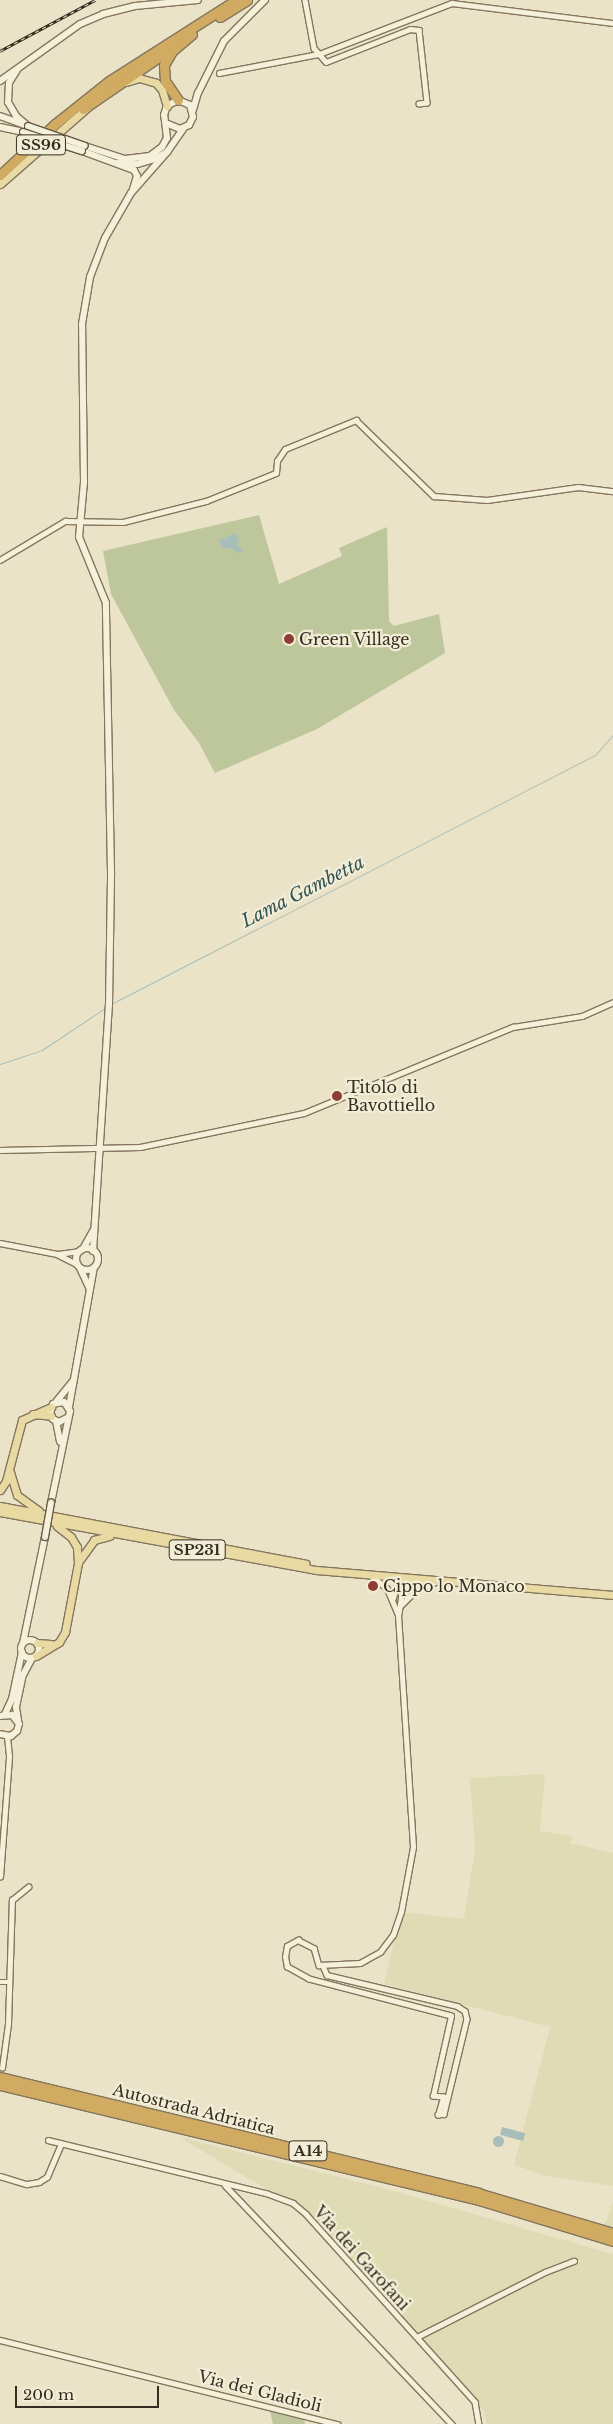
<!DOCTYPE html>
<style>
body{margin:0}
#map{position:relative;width:613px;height:2424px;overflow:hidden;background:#eae3c7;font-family:"Libre Baskerville",serif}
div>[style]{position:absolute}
.farmland>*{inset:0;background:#dfdcb5}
.green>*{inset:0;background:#bec79c}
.water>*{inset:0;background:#a8beba;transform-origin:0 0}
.round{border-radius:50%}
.stream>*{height:1px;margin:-0.5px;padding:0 0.5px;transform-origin:0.5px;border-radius:0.5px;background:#a8beba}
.roads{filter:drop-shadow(1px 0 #84765e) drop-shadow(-1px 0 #84765e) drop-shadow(0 1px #84765e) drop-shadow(0 -1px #84765e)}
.street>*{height:4.5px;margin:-2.25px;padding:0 2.25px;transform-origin:2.25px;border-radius:2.25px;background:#f5f0da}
.secondary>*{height:6px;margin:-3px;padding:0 3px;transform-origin:3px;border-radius:3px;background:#f5f0da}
.secondary>.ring{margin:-3px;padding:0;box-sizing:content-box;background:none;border:6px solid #f5f0da;border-radius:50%}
.primary>*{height:7px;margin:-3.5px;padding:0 3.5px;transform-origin:3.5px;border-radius:3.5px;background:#e9daa3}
.highway>*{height:9px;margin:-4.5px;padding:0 4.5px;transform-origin:4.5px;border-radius:4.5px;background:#d0ab61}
.rail>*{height:3px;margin-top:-1.5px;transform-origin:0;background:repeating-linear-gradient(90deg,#f2edd6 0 4px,#362d20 0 8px);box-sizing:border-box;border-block:1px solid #362d20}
.bridges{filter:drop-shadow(1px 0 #665741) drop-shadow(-1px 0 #665741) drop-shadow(0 1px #665741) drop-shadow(0 -1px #665741)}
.secondary-bridge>*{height:6px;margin:-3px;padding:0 3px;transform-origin:3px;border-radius:3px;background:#f5f0da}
.dots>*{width:14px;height:14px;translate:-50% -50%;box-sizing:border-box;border:2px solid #f2edd6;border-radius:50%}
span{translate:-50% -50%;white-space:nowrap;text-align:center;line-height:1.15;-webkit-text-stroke:4.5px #f2edd6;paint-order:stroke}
.shield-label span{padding:1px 4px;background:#f2edd6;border:1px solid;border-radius:4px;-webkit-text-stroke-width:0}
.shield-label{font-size:15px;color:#362d20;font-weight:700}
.poi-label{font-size:16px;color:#362d20}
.left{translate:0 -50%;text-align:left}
.street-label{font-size:16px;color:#362d20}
.water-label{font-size:18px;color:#315354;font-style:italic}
.scale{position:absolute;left:15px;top:2386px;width:144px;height:22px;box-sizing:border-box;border:2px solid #362d20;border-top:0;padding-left:6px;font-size:15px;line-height:18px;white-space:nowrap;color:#362d20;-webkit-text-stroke:4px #f2edd6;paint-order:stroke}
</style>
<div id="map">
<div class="farmland">
<div style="clip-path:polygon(545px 1774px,540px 1831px,573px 1836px,570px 1843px,613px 1853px,613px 2186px,547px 2176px,514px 2165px,550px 2027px,384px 1984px,401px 1912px,464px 1919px,475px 1849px,470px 1778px)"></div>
<div style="clip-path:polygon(179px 2137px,379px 2187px,613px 2254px,613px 2424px,486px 2424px,484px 2411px,303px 2211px)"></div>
<div style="clip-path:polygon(613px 2201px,613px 2228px,605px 2225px)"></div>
</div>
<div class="green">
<div style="clip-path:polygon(259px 515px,279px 584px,342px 556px,339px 548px,387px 527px,389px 621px,394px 626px,439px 614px,445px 653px,317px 729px,215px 773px,199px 743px,174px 710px,111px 594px,103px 551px)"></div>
<div style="clip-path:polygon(270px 2411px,304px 2419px,305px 2424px,273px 2424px)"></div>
</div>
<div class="water">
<div style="clip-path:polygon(236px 533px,239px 542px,236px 544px,243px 551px,236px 553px,232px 548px,222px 548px,219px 540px)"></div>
<div style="left:502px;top:2127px;width:24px;height:8px;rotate:15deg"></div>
<div class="round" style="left:492.5px;top:2135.5px;width:11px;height:11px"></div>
</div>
<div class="stream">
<div style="left:111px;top:1004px;width:544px;rotate:-27.22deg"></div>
<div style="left:595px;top:755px;width:27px;rotate:-48deg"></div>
<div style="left:0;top:1064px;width:44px;rotate:-18.4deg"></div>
<div style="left:42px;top:1050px;width:76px;rotate:-33.7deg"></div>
</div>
<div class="roads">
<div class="street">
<div style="left:305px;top:0;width:49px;rotate:79.4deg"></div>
<div style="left:314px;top:48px;width:18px;rotate:49deg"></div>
<div style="left:326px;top:62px;width:90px;rotate:-21.4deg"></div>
<div style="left:410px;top:29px;width:9px;rotate:6deg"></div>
<div style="left:419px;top:30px;width:73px;rotate:83.7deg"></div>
<div style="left:427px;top:103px;width:8px;rotate:173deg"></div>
<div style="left:219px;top:73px;width:102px;rotate:-10.8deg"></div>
<div style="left:319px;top:54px;width:142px;rotate:-21deg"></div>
<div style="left:452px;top:3px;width:162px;rotate:7.1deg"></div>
<div style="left:0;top:560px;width:76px;rotate:-31deg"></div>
<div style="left:65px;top:521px;width:58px;rotate:1deg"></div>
<div style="left:123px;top:522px;width:86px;rotate:-14.2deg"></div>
<div style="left:206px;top:501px;width:75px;rotate:-21.8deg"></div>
<div style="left:276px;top:473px;width:12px;rotate:-85deg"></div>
<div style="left:277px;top:461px;width:14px;rotate:-56deg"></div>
<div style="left:285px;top:449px;width:77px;rotate:-22.2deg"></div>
<div style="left:356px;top:420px;width:109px;rotate:44.3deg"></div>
<div style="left:434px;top:496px;width:53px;rotate:4.3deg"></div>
<div style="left:487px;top:500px;width:92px;rotate:-8.1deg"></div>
<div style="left:578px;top:487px;width:35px;rotate:7deg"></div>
<div style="left:0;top:1150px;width:140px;rotate:-1.2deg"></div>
<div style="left:140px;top:1147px;width:167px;rotate:-11.7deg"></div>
<div style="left:304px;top:1113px;width:226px;rotate:-22.4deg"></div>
<div style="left:513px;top:1027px;width:70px;rotate:-9.1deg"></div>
<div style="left:582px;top:1016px;width:34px;rotate:-24deg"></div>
<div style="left:0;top:1243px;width:58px;rotate:10.9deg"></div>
<div style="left:57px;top:1254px;width:22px;rotate:27deg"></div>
<div style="left:58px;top:1254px;width:22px;rotate:-8deg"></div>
<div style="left:398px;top:1579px;width:16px;rotate:76deg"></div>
<div style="left:402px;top:1595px;width:19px;rotate:99deg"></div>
<div style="left:393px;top:1598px;width:20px;rotate:-75deg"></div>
<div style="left:401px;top:1605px;width:21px;rotate:-45deg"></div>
<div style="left:416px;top:1590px;width:22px;rotate:-22deg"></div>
<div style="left:0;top:1877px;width:121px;rotate:-85.7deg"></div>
<div style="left:9px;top:1756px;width:20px;rotate:-96deg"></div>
<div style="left:323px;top:1966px;width:10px;rotate:66deg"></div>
<div style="left:327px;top:1975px;width:134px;rotate:13.4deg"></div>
<div style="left:457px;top:2006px;width:9px;rotate:32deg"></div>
<div style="left:465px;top:2011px;width:8px;rotate:76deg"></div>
<div style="left:467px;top:2019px;width:98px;rotate:103.6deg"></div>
<div style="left:444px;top:2114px;width:6px;rotate:171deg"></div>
<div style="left:438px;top:2115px;width:19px;rotate:-74deg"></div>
<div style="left:443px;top:2097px;width:10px;rotate:-174deg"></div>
<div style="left:433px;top:2096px;width:82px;rotate:-77.3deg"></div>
<div style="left:451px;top:2016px;width:147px;rotate:-165.4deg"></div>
<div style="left:309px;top:1979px;width:25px;rotate:-151deg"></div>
<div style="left:287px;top:1967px;width:10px;rotate:-101deg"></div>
<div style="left:285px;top:1957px;width:11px;rotate:-80deg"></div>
<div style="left:287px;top:1946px;width:13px;rotate:-29deg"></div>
<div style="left:298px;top:1940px;width:18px;rotate:27deg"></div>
<div style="left:314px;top:1948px;width:18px;rotate:74deg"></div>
<div style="left:319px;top:1965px;width:41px;rotate:-2.8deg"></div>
<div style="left:360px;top:1963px;width:23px;rotate:-29deg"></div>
<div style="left:380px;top:1952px;width:21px;rotate:-53deg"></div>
<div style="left:393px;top:1935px;width:24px;rotate:-71deg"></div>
<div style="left:401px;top:1912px;width:66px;rotate:-79.5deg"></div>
<div style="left:413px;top:1847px;width:232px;rotate:-93.7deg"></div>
<div style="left:398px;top:1615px;width:28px;rotate:-113deg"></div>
<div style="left:387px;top:1589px;width:22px;rotate:-141deg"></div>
<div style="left:0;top:1982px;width:8px"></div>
<div style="left:2px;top:2068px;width:44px;rotate:-82.2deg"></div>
<div style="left:8px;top:2024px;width:124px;rotate:-88.2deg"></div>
<div style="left:12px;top:1900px;width:21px;rotate:-39deg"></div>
<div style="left:48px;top:2140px;width:224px;rotate:13.7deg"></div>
<div style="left:266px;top:2193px;width:29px;rotate:20deg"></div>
<div style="left:293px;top:2203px;width:17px;rotate:40deg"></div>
<div style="left:306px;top:2214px;width:253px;rotate:48deg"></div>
<div style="left:475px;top:2402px;width:22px;rotate:80deg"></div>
<div style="left:0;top:2176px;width:28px;rotate:17deg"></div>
<div style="left:27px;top:2184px;width:12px;rotate:-9deg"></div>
<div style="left:39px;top:2182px;width:9px;rotate:-32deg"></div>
<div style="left:47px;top:2177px;width:36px;rotate:-67deg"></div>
<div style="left:225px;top:2185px;width:330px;rotate:46.5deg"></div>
<div style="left:417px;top:2337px;width:144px;rotate:-26.9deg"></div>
<div style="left:545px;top:2272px;width:31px;rotate:-21deg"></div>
<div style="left:0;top:2340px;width:348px;rotate:14deg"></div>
</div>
<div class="secondary">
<div style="left:17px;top:70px;width:15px;rotate:122deg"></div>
<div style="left:9px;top:83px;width:19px;rotate:93deg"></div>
<div style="left:8px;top:102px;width:16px;rotate:60deg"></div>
<div style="left:16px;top:116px;width:16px;rotate:40deg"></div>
<div style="left:0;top:81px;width:98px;rotate:-35.5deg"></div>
<div style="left:80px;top:24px;width:25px;rotate:-23deg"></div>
<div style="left:103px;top:14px;width:33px;rotate:-14deg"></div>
<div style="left:135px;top:6px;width:63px;rotate:-5.4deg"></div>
<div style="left:193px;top:110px;width:18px;rotate:-74deg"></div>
<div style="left:198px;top:93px;width:58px;rotate:-63.4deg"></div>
<div style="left:224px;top:41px;width:58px;rotate:-45deg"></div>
<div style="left:0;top:116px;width:29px;rotate:20deg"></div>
<div style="left:0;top:127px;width:24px;rotate:12deg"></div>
<div style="left:85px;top:146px;width:42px;rotate:18deg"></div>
<div style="left:125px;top:159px;width:25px;rotate:-7deg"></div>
<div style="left:150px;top:156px;width:15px;rotate:-37deg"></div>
<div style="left:162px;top:147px;width:10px;rotate:-61deg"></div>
<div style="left:167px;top:138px;width:23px;rotate:-97deg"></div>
<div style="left:164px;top:115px;width:9px;rotate:-72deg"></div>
<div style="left:167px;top:106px;width:13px;rotate:-29deg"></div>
<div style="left:178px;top:100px;width:13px;rotate:23deg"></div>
<div style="left:190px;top:105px;width:12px;rotate:76deg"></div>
<div style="left:193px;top:117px;width:9px;rotate:117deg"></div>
<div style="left:189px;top:125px;width:10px;rotate:156deg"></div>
<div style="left:180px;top:129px;width:13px;rotate:-157deg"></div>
<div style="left:82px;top:151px;width:55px;rotate:20.1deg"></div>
<div style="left:134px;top:170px;width:7px;rotate:63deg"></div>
<div style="left:137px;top:176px;width:14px;rotate:107deg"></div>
<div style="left:118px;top:163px;width:19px;rotate:3deg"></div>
<div style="left:137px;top:164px;width:18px;rotate:-16deg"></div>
<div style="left:154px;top:159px;width:15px;rotate:-28deg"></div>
<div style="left:167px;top:152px;width:28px;rotate:-55deg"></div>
<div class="ring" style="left:76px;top:1248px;width:16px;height:16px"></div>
<div style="left:83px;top:1249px;width:21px;rotate:-61deg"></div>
<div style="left:93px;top:1251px;width:247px;rotate:-86.3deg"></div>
<div style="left:109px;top:1005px;width:133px;rotate:-89.1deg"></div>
<div style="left:111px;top:872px;width:269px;rotate:-91.1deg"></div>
<div style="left:106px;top:603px;width:71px;rotate:-112.2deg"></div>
<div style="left:79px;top:537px;width:55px;rotate:-84.8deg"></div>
<div style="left:84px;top:482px;width:158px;rotate:-90.7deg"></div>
<div style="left:82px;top:324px;width:48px;rotate:-80.3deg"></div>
<div style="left:90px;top:277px;width:42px;rotate:-69deg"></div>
<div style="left:105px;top:238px;width:52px;rotate:-60deg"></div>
<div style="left:131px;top:193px;width:55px;rotate:-48.7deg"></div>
<div style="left:80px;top:1268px;width:23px;rotate:65deg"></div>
<div style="left:56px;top:1402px;width:26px;rotate:-51deg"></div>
<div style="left:69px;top:1407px;width:142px;rotate:-79.9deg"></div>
<div style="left:56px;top:1421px;width:21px;rotate:79deg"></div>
<div style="left:51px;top:1503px;width:94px;rotate:-78.3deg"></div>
<div style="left:70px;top:1411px;width:11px;rotate:-124deg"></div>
<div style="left:64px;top:1402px;width:11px;rotate:170deg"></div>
<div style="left:53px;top:1404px;width:9px;rotate:108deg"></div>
<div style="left:50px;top:1413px;width:7px;rotate:63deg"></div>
<div style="left:53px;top:1419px;width:7px;rotate:27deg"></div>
<div style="left:59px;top:1422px;width:9px;rotate:-27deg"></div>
<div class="ring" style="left:21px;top:1640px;width:12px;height:12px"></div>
<div style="left:23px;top:1643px;width:108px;rotate:-78.3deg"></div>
<div style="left:5px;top:1714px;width:17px;rotate:-65deg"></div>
<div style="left:12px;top:1699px;width:48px;rotate:-78deg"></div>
<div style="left:0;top:1716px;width:12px;rotate:-5deg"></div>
<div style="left:12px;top:1715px;width:11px;rotate:52deg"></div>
<div style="left:19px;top:1724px;width:7px;rotate:106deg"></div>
<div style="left:17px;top:1731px;width:8px;rotate:140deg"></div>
<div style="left:11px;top:1736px;width:11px;rotate:-170deg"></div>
<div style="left:18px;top:1720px;width:13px;rotate:-99deg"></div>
<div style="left:16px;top:1707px;width:33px;rotate:-78deg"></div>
<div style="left:23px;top:1675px;width:19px;rotate:-62deg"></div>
</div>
<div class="primary">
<div style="left:126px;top:82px;width:14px;rotate:-17deg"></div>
<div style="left:139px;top:78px;width:18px;rotate:16deg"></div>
<div style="left:156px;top:83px;width:9px;rotate:49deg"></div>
<div style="left:162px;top:90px;width:17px;rotate:73deg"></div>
<div style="left:0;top:184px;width:117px;rotate:-41.2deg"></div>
<div style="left:33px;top:1414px;width:18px;rotate:6deg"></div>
<div style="left:10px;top:1472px;width:24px;rotate:73deg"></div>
<div style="left:17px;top:1495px;width:27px;rotate:36deg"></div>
<div style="left:0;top:1490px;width:11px;rotate:-56deg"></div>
<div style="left:6px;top:1481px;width:63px;rotate:-75.3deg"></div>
<div style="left:22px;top:1420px;width:32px;rotate:-24deg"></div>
<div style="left:0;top:1506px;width:311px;rotate:10.7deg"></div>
<div style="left:0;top:1512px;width:322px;rotate:10.4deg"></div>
<div style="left:317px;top:1570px;width:297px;rotate:4.8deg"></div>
<div style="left:79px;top:1561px;width:26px;rotate:-54deg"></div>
<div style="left:94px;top:1540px;width:16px;rotate:-15deg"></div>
<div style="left:37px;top:1643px;width:14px;rotate:4deg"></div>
<div style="left:36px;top:1656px;width:27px;rotate:-31deg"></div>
<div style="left:59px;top:1642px;width:12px;rotate:-59deg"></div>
<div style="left:65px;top:1632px;width:70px;rotate:-79.3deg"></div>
<div style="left:78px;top:1563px;width:16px;rotate:-94deg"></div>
<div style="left:77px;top:1547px;width:12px;rotate:-121deg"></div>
<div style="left:71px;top:1537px;width:18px;rotate:-142deg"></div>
</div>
<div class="highway">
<div style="left:220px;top:17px;width:32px;rotate:-32deg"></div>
<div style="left:178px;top:100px;width:23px;rotate:-124deg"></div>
<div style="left:165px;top:81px;width:16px;rotate:-94deg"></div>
<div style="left:164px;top:65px;width:16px;rotate:-60deg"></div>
<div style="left:172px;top:51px;width:26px;rotate:-40deg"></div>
<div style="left:83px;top:109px;width:113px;rotate:-34.5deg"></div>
<div style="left:0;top:175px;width:75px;rotate:-42.8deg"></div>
<div style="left:55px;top:124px;width:69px;rotate:-38.5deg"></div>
<div style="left:109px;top:81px;width:151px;rotate:-32.5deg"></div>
<div style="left:0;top:2077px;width:492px;rotate:13.6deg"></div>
<div style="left:478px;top:2193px;width:141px;rotate:16.5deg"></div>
<div style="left:0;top:2085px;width:493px;rotate:13.5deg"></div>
<div style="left:479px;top:2200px;width:140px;rotate:17deg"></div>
</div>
</div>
<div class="rail">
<div style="left:0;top:51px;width:108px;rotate:-28.2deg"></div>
</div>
<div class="bridges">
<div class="secondary-bridge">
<div style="left:28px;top:126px;width:60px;rotate:19.3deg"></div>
<div style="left:23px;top:132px;width:62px;rotate:17.9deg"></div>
<div style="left:45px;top:1537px;width:35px;rotate:-80deg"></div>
</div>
</div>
<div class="dots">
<div style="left:289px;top:639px;background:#8d3d34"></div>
<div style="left:337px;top:1096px;background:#8d3d34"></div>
<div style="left:373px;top:1586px;background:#8d3d34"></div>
</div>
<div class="shield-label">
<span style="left:41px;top:145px">SS96</span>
<span style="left:197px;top:1550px">SP231</span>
<span style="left:308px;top:2151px">A14</span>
</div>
<div class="poi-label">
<span class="left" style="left:299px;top:639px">Green Village</span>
<span class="left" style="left:347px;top:1096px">Titolo di<br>Bavottiello</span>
<span class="left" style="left:383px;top:1586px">Cippo lo Monaco</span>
</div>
<div class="street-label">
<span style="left:194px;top:2109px;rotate:14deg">Autostrada Adriatica</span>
<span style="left:362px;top:2258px;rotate:48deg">Via dei Garofani</span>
<span style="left:260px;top:2391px;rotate:14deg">Via dei Gladioli</span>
</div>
<div class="water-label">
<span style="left:303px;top:892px;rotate:-27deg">Lama Gambetta</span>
</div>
<div class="scale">200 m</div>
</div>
